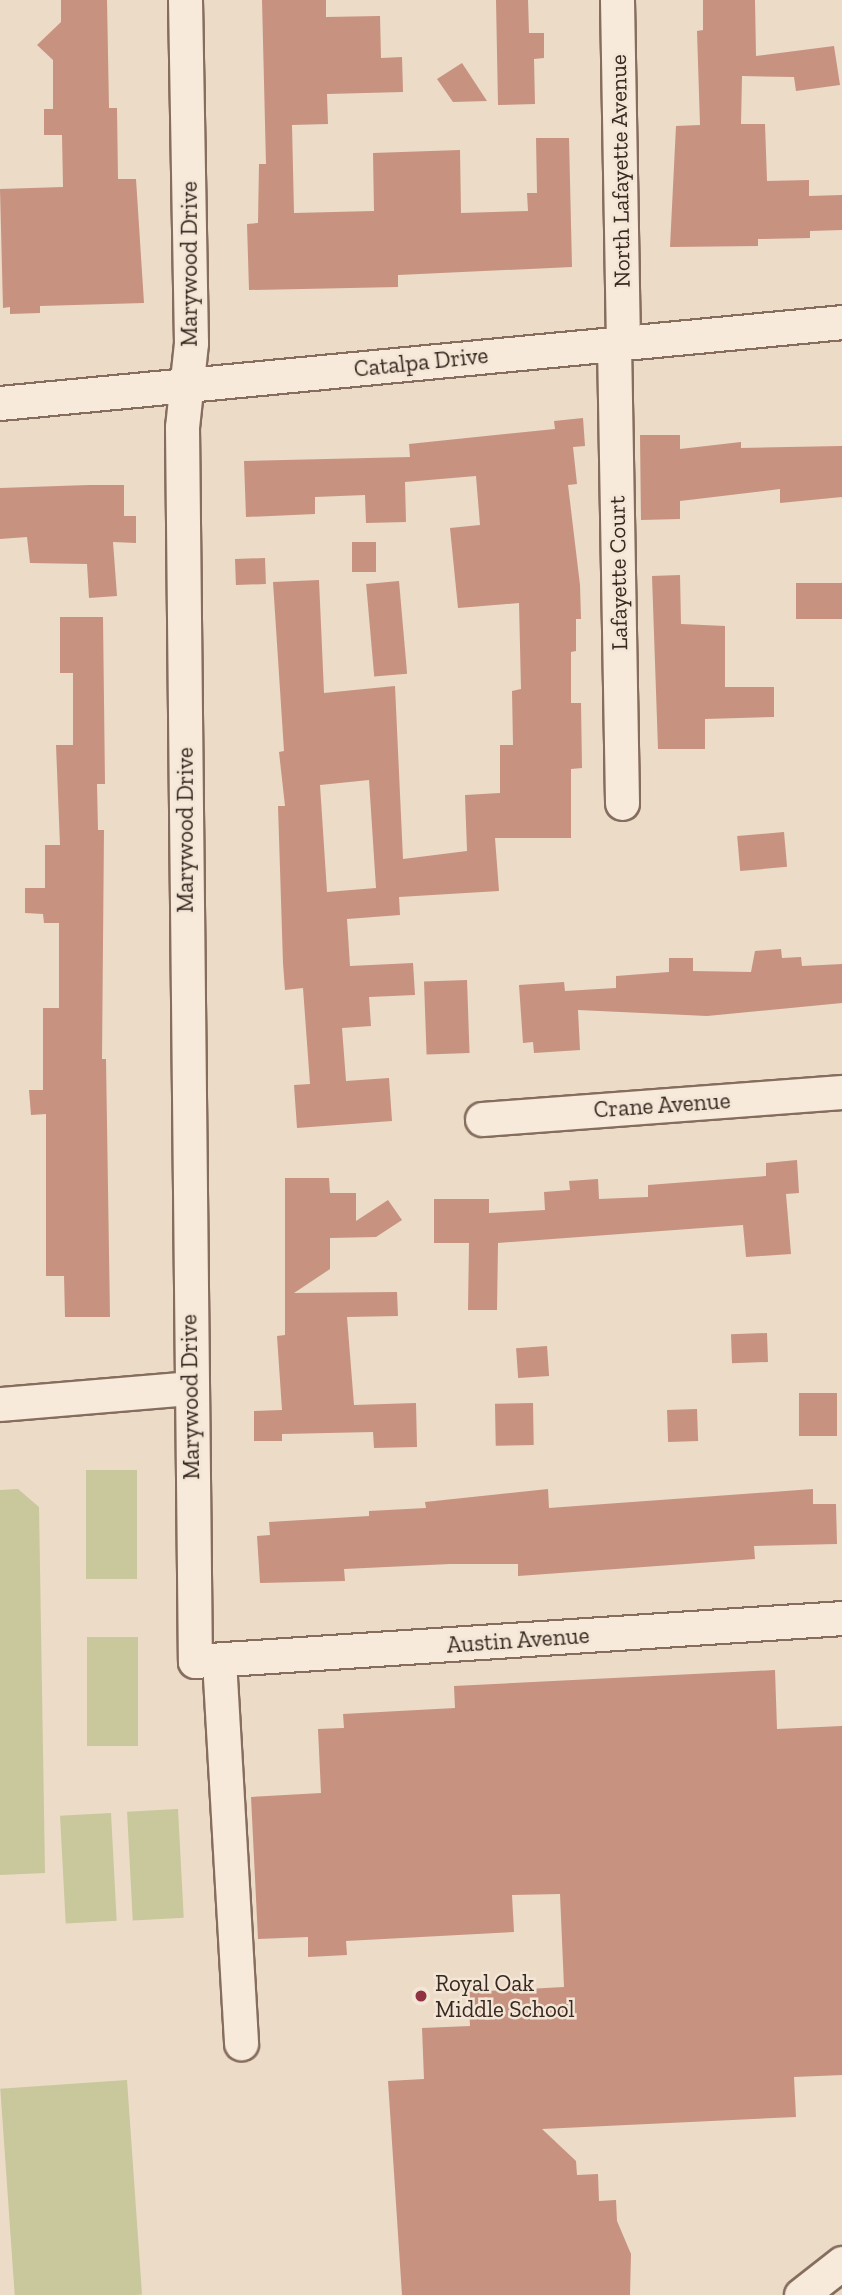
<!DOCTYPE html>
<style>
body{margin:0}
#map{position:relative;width:842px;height:2295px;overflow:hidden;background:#ebdbc7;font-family:"Zilla Slab",serif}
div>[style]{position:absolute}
.green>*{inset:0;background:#c9c79c;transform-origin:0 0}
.building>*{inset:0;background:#c79280;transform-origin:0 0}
.roads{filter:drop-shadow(2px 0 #866d5e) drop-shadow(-2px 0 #866d5e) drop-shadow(0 2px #866d5e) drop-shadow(0 -2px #866d5e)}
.minor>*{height:33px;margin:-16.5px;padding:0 16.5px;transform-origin:16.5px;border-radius:16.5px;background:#f7eada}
.dots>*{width:19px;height:19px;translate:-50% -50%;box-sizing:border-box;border:4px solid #f3e6d6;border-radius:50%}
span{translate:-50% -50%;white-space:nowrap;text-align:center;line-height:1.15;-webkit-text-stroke:5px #f3e6d6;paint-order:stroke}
.street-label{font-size:23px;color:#372820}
.poi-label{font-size:23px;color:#372820}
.left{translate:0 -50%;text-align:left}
</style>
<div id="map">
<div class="green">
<div style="left:86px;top:1470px;width:51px;height:109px"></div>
<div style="clip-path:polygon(18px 1489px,39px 1507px,45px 1873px,0 1875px,0 1490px)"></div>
<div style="left:87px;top:1637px;width:51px;height:109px"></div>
<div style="left:178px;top:1809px;width:109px;height:51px;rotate:87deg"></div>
<div style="left:111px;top:1813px;width:108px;height:51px;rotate:87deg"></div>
<div style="left:127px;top:2080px;width:215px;height:127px;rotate:86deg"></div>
</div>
<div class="building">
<div style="clip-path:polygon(61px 0,107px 0,109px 108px,117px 108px,118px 179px,136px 179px,144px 303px,40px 306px,40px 313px,10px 314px,10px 307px,3px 308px,0 189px,63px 187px,62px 135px,44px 135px,44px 109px,53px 109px,53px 60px,37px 45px,61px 22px)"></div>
<div style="clip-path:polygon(262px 0,326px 0,326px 17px,380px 16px,381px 58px,402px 57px,403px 92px,327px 94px,328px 124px,292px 125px,294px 213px,374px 211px,373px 153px,460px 150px,461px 213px,528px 211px,527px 193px,537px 193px,536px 138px,569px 138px,572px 267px,398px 275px,398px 287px,249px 290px,247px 224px,258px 223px,259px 164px,266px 164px)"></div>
<div style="clip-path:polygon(496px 0,528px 0,529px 33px,544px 33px,544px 58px,534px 59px,535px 104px,498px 105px)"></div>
<div style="clip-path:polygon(703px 0,755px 0,756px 56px,834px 46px,840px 85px,796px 91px,794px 77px,742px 76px,741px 124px,765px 124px,767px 181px,809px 180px,809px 196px,842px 195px,842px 230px,810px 231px,810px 238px,758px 239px,758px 246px,670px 247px,676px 126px,700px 125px,697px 31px,703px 30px)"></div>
<div style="clip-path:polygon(462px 63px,487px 101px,453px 102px,437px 79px)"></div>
<div style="clip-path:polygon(evenodd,583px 418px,585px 446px,573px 447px,577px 484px,568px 485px,580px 585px,581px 619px,576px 619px,576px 651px,571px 652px,571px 703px,581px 703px,582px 768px,571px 769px,571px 838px,495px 838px,499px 891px,399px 897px,400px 915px,347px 919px,350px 966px,413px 963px,415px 995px,369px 997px,371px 1026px,342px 1028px,346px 1081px,389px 1078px,392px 1121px,297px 1128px,294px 1085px,310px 1084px,303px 988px,285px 990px,283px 963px,278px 806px,285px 806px,279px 752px,284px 751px,273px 582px,319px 580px,324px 693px,395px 686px,403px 859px,467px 851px,465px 795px,500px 793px,500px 745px,513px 745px,512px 691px,521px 689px,519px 603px,458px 608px,450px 528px,480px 525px,476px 476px,405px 482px,406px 522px,366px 523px,365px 495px,315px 497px,315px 514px,246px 517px,244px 461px,410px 457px,409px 444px,555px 429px,554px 421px,583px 418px,369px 780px,376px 888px,327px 892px,320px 785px,369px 780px)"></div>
<div style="clip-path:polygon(640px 435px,680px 435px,680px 449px,741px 442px,741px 448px,842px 446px,842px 497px,780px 503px,780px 489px,680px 501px,680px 519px,641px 520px)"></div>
<div style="clip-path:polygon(89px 485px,124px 485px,124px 516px,136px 516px,136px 543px,113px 542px,117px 596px,89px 598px,87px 564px,30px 563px,27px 537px,0 539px,0 488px)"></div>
<div style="left:352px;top:542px;width:24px;height:30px"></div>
<div style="left:265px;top:558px;width:26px;height:30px;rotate:88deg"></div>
<div style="clip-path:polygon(680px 575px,681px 624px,725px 626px,725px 687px,774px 687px,774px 717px,705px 719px,705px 749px,658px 749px,652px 576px)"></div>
<div style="left:399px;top:581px;width:93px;height:33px;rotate:85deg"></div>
<div style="left:796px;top:583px;width:46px;height:36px"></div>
<div style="clip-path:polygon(60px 617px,103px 617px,105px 784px,97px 784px,98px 830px,104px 830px,102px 1059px,106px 1059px,110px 1317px,65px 1317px,64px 1276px,46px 1276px,46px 1114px,31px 1115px,29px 1090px,43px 1090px,43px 1008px,59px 1008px,59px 923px,44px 923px,43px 914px,25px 913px,25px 888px,45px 888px,45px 845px,60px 845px,56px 745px,73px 745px,73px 673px,60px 673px)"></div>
<div style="left:784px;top:832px;width:35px;height:47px;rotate:85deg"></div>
<div style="clip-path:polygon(781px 949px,782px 958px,801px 957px,802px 966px,842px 964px,842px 1003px,707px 1016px,578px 1010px,580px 1050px,534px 1053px,533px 1042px,523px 1043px,519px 985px,564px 982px,565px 991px,616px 988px,616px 976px,669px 972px,669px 958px,693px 958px,693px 971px,751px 972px,755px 951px)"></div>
<div style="left:467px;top:980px;width:73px;height:43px;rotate:88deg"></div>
<div style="clip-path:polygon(797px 1160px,799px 1193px,786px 1194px,791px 1254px,746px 1257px,743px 1225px,498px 1243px,497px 1310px,468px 1310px,469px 1243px,434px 1243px,434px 1199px,489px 1199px,489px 1213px,545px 1210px,544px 1192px,570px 1190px,569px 1181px,598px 1179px,599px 1199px,648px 1197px,648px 1185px,766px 1176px,766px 1163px)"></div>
<div style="clip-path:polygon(285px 1178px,329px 1178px,330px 1193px,356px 1193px,356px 1221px,388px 1200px,402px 1220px,376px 1237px,330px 1238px,330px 1269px,294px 1293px,397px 1292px,398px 1316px,347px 1317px,354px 1405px,416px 1403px,417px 1447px,374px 1448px,373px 1432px,282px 1434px,282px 1441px,254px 1441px,254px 1411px,282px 1410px,277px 1336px,285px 1335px)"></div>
<div style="left:767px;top:1333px;width:29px;height:36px;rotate:88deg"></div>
<div style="left:547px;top:1346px;width:30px;height:31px;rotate:86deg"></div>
<div style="left:837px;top:1393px;width:43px;height:38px;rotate:90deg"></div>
<div style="left:533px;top:1403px;width:42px;height:38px;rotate:89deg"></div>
<div style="left:697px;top:1409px;width:32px;height:30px;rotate:88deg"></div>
<div style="clip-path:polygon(548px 1489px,549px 1508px,813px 1489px,813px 1504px,836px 1504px,837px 1544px,754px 1546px,755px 1559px,518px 1576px,518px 1564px,450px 1564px,344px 1569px,345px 1581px,260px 1583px,257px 1536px,270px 1535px,269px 1522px,369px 1516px,369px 1511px,426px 1508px,425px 1502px)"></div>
<div style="clip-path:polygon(775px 1670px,777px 1729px,842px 1726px,842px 2075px,794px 2077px,796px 2117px,542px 2129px,576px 2161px,577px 2175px,598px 2174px,599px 2201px,616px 2200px,617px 2221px,631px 2254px,630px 2295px,402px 2295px,388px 2081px,424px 2079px,422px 2028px,470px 2026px,468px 1992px,564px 1987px,560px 1894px,512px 1895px,514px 1932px,346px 1941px,347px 1955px,308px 1957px,308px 1937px,258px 1939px,251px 1797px,321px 1793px,318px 1729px,344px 1728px,343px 1714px,455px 1708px,454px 1686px)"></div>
</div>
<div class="roads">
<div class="minor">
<div style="left:185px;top:0;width:343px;rotate:89deg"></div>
<div style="left:191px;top:343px;width:84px;rotate:96.1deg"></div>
<div style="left:182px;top:427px;width:1234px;rotate:89.4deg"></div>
<div style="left:195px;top:1661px;width:648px;rotate:-3.8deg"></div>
<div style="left:617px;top:0;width:342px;rotate:89deg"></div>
<div style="left:614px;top:343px;width:460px;rotate:89deg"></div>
<div style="left:0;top:403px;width:846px;rotate:-5.49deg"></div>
<div style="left:482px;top:1119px;width:361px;rotate:-4.3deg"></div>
<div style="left:0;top:1404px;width:191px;rotate:-4.8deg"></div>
<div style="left:219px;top:1660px;width:384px;rotate:86.7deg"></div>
<div style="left:801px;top:2295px;width:52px;rotate:-38deg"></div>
</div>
</div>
<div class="dots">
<div style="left:421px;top:1996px;background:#913242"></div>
</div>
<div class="street-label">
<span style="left:620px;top:171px;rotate:-91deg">North Lafayette Avenue</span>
<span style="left:189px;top:264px;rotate:-90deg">Marywood Drive</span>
<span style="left:421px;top:362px;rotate:-6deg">Catalpa Drive</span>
<span style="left:618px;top:573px;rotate:-91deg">Lafayette Court</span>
<span style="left:185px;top:830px;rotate:-90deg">Marywood Drive</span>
<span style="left:662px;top:1105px;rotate:-4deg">Crane Avenue</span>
<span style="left:190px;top:1397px;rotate:-91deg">Marywood Drive</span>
<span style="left:518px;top:1640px;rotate:-4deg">Austin Avenue</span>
</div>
<div class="poi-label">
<span class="left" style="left:435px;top:1996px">Royal Oak<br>Middle School</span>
</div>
</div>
